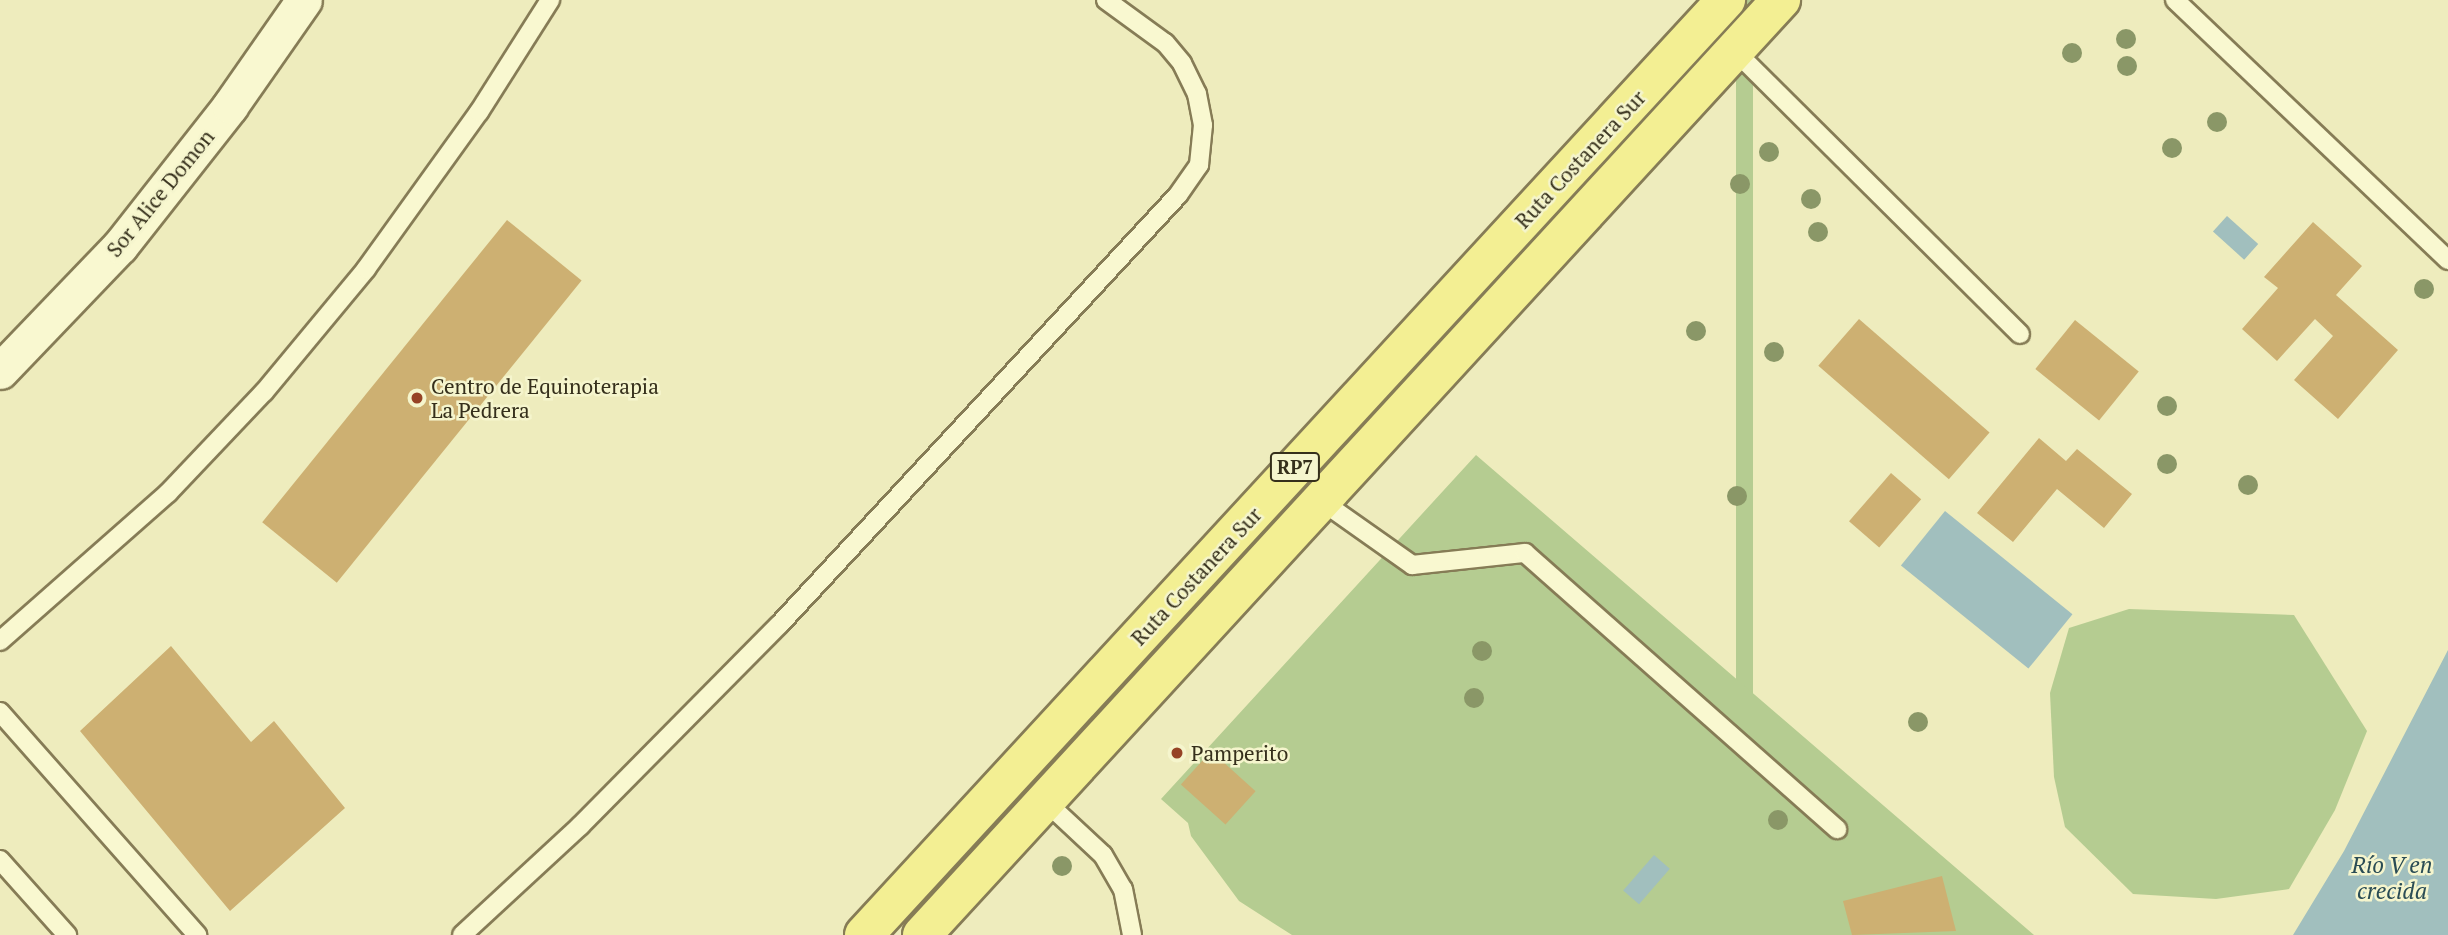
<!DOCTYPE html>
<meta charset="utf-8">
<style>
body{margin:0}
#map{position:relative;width:2448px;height:935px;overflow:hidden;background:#eeecbd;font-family:"PT Serif",serif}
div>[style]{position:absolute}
.green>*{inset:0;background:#b5cc91;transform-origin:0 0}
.water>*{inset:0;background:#a1bfbe;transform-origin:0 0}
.building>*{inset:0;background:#cdb072;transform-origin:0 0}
.roads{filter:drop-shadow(2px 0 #867c56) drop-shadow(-2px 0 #867c56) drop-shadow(0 2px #867c56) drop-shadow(0 -2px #867c56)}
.service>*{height:18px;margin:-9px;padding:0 9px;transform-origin:9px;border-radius:9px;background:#f9f8d0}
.minor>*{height:35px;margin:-17.5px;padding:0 17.5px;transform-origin:17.5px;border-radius:17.5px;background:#f9f8d0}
.primary>*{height:38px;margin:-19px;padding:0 19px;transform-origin:19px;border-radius:19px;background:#f3ef93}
.trees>*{width:20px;height:20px;margin:-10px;border-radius:50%;background:#8a9767}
.dots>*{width:19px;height:19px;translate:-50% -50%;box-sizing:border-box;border:4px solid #f5f5cd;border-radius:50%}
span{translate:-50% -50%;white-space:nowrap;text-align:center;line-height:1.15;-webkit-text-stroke:5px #f5f5cd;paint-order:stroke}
.shield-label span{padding:2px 5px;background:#f5f5cd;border:2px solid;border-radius:5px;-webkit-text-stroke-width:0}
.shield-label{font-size:19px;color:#352f1b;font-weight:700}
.street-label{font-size:21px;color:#352f1b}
.poi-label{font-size:21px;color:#352f1b}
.left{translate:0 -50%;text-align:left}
.water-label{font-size:23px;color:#2a4c55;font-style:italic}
</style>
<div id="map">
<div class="green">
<div style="left:1736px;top:0;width:17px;height:1270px"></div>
<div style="clip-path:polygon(1476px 455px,2034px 935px,1292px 935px,1239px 901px,1191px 836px,1188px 823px,1161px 799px)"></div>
<div style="clip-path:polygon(2129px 609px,2294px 615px,2367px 731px,2335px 810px,2289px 889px,2216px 899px,2133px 894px,2065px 827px,2054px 777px,2050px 693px,2069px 628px)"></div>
</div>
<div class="water">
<div style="left:2227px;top:216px;width:42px;height:21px;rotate:42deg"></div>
<div style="left:1945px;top:511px;width:164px;height:70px;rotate:39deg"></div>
<div style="clip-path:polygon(2448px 650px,2448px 935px,2293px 935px,2344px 851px)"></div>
<div style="left:1654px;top:855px;width:21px;height:47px;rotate:41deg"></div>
</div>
<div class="building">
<div style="left:507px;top:220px;width:96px;height:389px;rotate:39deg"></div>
<div style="clip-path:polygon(2313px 222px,2362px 266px,2336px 295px,2398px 350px,2338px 419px,2294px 380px,2333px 336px,2315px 319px,2277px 361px,2242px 329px,2278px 288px,2264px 277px)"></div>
<div style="left:1859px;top:319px;width:173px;height:62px;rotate:41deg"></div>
<div style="left:2075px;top:320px;width:82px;height:63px;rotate:39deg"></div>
<div style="clip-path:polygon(2039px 438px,2066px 461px,2077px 449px,2132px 494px,2104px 528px,2057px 489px,2013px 542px,1977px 513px)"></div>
<div style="left:1891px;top:473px;width:40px;height:64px;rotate:41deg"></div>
<div style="clip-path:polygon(171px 646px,251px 742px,274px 721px,345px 808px,230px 911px,80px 731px)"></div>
<div style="left:1211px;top:751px;width:60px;height:45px;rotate:42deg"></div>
<div style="clip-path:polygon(1942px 876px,1956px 931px,1852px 935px,1843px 901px)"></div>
</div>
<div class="roads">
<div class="service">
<div style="left:2175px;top:0;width:377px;rotate:43.6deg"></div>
<div style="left:1734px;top:50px;width:403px;rotate:44.8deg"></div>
<div style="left:1320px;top:500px;width:113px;rotate:35.2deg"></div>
<div style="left:1412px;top:565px;width:114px;rotate:-6.1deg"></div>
<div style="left:1525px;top:553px;width:417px;rotate:41.5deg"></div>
<div style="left:0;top:641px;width:224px;rotate:-41.4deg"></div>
<div style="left:168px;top:493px;width:139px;rotate:-46.5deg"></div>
<div style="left:264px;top:392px;width:160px;rotate:-50.3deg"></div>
<div style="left:366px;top:269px;width:193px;rotate:-54.3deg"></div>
<div style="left:479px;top:112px;width:133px;rotate:-57.6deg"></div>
<div style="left:0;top:712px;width:298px;rotate:48.5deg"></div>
<div style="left:1045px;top:801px;width:79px;rotate:43deg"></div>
<div style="left:1103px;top:855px;width:39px;rotate:60deg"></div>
<div style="left:1123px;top:889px;width:47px;rotate:78.9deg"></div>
<div style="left:0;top:860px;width:101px;rotate:48.2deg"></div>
<div style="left:462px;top:935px;width:161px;rotate:-42.7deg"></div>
<div style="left:580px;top:826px;width:283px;rotate:-45.3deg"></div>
<div style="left:779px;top:625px;width:587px;rotate:-47.14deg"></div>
<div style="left:1178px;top:195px;width:37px;rotate:-55deg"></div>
<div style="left:1199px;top:165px;width:40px;rotate:-84.3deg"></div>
<div style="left:1203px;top:125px;width:32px;rotate:-101deg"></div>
<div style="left:1197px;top:94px;width:34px;rotate:-116deg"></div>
<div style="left:1182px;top:63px;width:26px;rotate:-130deg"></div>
<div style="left:1165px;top:43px;width:73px;rotate:-143.9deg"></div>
</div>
<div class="minor">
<div style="left:0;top:371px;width:173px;rotate:-46.2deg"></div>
<div style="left:120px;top:246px;width:178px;rotate:-51.8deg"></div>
<div style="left:230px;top:106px;width:129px;rotate:-55.1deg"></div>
</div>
<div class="primary">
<div style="left:864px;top:935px;width:1272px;rotate:-47.33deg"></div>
<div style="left:922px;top:935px;width:1270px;rotate:-47.43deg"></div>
</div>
</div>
<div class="trees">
<div style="left:2126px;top:39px"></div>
<div style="left:2072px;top:53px"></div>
<div style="left:2127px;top:66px"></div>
<div style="left:2217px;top:122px"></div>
<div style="left:2172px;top:148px"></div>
<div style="left:1769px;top:152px"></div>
<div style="left:1740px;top:184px"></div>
<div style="left:1811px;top:199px"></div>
<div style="left:1818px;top:232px"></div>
<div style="left:2424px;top:289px"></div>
<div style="left:1696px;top:331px"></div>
<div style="left:1774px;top:352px"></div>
<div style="left:2167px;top:406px"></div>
<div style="left:2167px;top:464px"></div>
<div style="left:2248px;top:485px"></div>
<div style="left:1737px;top:496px"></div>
<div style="left:1482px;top:651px"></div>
<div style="left:1474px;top:698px"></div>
<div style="left:1918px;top:722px"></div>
<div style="left:1778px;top:820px"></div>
<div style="left:1062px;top:866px"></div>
</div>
<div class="dots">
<div style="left:417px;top:398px;background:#964325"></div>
<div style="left:1177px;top:753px;background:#964325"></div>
</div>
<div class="shield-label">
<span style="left:1295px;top:467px">RP7</span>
</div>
<div class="street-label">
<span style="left:1580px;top:159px;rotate:-47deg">Ruta Costanera Sur</span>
<span style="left:160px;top:193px;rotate:-51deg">Sor Alice Domon</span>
<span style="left:1196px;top:576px;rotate:-47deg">Ruta Costanera Sur</span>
</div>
<div class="poi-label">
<span class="left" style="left:431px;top:398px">Centro de Equinoterapia<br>La Pedrera</span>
<span class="left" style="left:1191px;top:753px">Pamperito</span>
</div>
<div class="water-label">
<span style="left:2392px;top:878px">Río V en<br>crecida</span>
</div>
</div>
